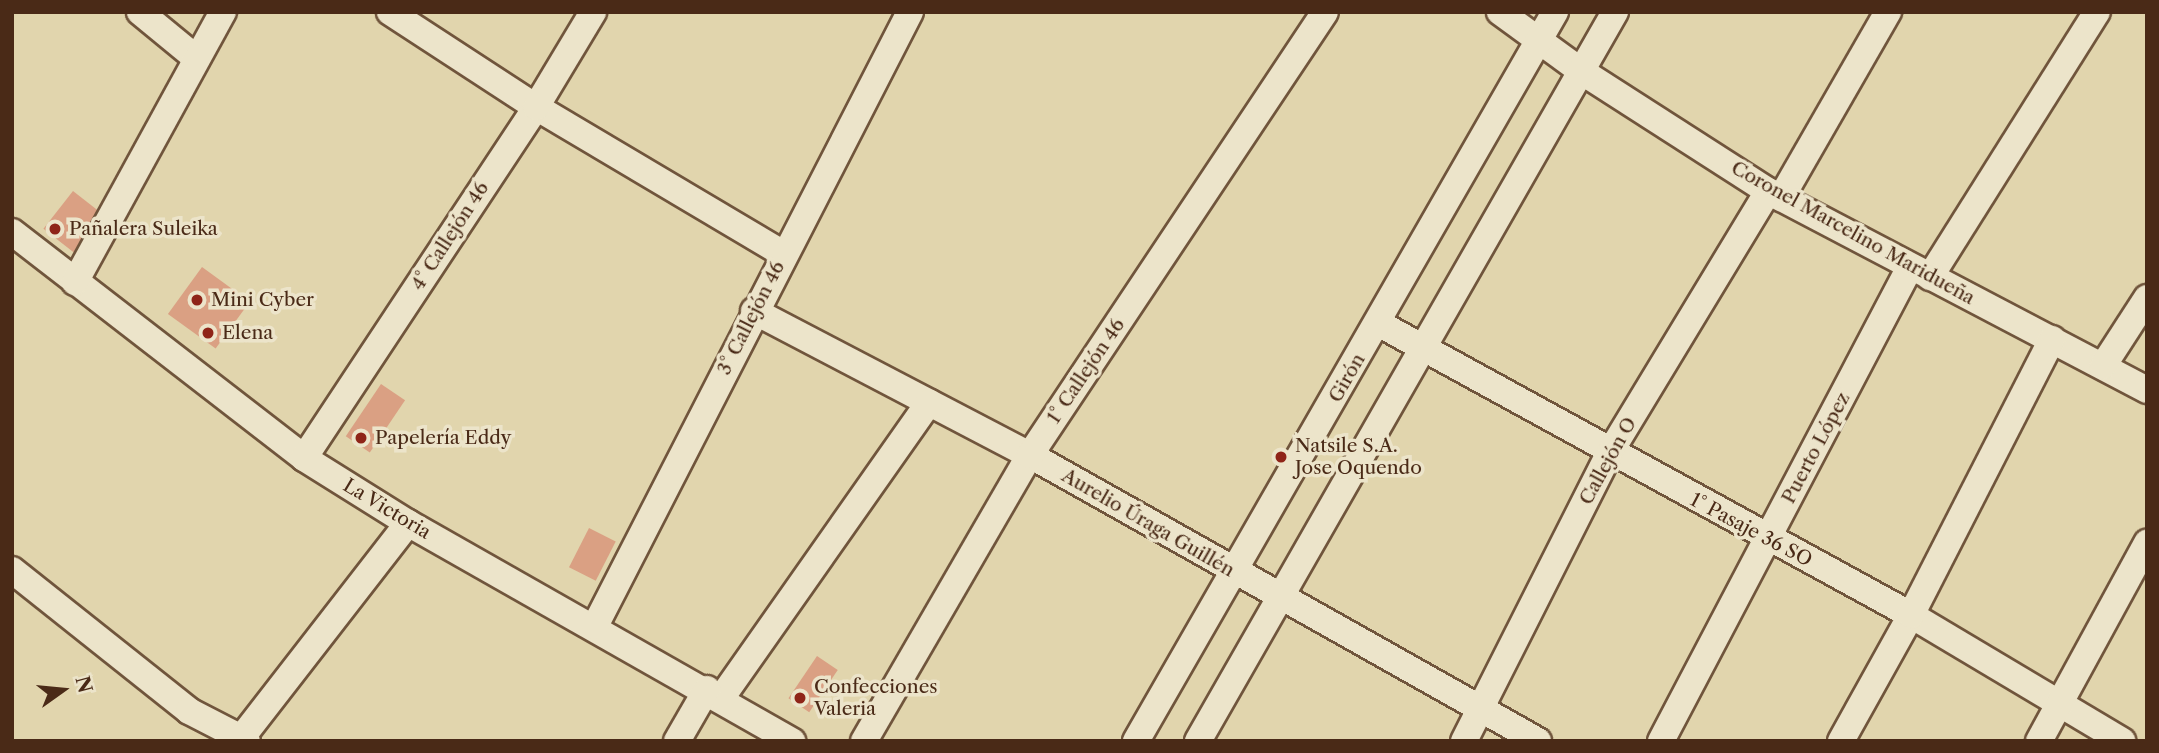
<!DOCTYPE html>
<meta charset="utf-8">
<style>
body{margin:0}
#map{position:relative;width:2159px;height:753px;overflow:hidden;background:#e1d5ad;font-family:"Libre Caslon Text",serif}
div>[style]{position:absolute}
.building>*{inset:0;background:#daa083;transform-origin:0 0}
.roads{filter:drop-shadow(2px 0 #70553c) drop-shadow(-2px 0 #70553c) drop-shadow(0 2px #70553c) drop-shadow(0 -2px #70553c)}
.street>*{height:26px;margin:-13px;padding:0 13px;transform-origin:13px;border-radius:13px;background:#ece4ca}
.dots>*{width:19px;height:19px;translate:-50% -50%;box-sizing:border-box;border:4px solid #ece4ca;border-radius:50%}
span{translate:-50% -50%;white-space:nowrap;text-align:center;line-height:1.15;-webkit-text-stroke:7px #ece4ca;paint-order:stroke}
.poi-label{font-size:19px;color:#4a2a17}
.left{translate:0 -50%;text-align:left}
.street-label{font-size:19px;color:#4a2a17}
.frame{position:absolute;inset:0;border:14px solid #4a2a17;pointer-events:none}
.north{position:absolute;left:28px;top:655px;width:70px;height:70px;-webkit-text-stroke:5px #ece4ca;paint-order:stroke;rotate:75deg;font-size:19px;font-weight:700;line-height:28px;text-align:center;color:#4a2a17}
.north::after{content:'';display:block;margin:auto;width:24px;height:32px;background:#4a2a17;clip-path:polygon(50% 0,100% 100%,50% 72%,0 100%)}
</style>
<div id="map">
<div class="building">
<div style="left:73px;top:191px;width:39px;height:48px;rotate:38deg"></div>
<div style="left:202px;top:267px;width:59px;height:58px;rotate:36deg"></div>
<div style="left:381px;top:384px;width:29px;height:63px;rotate:34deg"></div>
<div style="left:589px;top:528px;width:30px;height:44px;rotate:27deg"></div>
<div style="left:817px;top:656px;width:25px;height:51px;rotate:34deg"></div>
</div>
<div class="roads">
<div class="street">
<div style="left:140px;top:12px;width:72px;rotate:39.4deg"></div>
<div style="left:390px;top:12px;width:174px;rotate:33.1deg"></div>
<div style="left:536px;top:107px;width:288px;rotate:30.7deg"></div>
<div style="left:1500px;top:12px;width:100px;rotate:36.1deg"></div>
<div style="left:1581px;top:71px;width:222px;rotate:32.7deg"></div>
<div style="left:1768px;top:191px;width:428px;rotate:27.7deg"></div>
<div style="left:1781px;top:198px;width:215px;rotate:-60.1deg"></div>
<div style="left:12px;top:232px;width:369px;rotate:37.7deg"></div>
<div style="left:304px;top:458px;width:123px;rotate:32deg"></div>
<div style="left:408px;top:523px;width:442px;rotate:29.6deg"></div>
<div style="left:1930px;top:277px;width:313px;rotate:-57.8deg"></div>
<div style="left:75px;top:282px;width:308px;rotate:-61.3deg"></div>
<div style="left:754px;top:311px;width:311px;rotate:27.6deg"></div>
<div style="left:1030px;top:455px;width:583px;rotate:29.38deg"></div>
<div style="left:1378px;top:323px;width:608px;rotate:28.72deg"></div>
<div style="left:1911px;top:615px;width:246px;rotate:30.8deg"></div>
<div style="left:2103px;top:366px;width:81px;rotate:-57.1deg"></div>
<div style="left:304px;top:458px;width:421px;rotate:-56.5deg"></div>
<div style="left:536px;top:107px;width:111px;rotate:-59deg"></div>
<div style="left:12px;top:570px;width:226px;rotate:38.5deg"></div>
<div style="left:189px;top:711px;width:65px;rotate:27.3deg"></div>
<div style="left:595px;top:626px;width:690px;rotate:-62.84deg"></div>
<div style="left:722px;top:697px;width:360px;rotate:-54.9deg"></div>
<div style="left:239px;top:741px;width:276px;rotate:-52.2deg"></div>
<div style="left:677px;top:741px;width:60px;rotate:-60deg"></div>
<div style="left:864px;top:741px;width:331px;rotate:-59.9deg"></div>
<div style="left:1030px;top:455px;width:532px;rotate:-56.34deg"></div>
<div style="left:1136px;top:741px;width:841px;rotate:-60.11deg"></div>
<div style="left:1198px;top:741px;width:840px;rotate:-60.23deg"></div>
<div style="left:1464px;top:741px;width:322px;rotate:-63.2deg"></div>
<div style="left:1609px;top:454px;width:307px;rotate:-58.8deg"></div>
<div style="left:1661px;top:741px;width:535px;rotate:-62.29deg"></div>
<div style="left:1841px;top:741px;width:144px;rotate:-60.9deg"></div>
<div style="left:1911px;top:615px;width:310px;rotate:-62.9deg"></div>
<div style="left:2039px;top:741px;width:226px;rotate:-61.4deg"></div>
</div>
</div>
<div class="dots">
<div style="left:55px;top:229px;background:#8f2418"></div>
<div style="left:197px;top:300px;background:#8f2418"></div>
<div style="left:208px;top:333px;background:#8f2418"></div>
<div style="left:361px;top:438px;background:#8f2418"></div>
<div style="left:1281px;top:457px;background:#8f2418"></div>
<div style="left:800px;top:698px;background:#8f2418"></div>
</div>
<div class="poi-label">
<span class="left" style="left:69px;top:229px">Pañalera Suleika</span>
<span class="left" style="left:211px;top:300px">Mini Cyber</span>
<span class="left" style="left:222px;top:333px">Elena</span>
<span class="left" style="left:375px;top:438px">Papelería Eddy</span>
<span class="left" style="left:1295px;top:457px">Natsile S.A.<br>Jose Oquendo</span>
<span class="left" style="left:814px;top:698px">Confecciones<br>Valeria</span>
</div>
<div class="street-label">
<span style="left:1853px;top:233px;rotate:29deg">Coronel Marcelino Maridueña</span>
<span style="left:450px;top:236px;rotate:-57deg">4° Callejón 46</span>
<span style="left:751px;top:318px;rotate:-63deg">3° Callejón 46</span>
<span style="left:1086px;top:371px;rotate:-56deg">1° Callejón 46</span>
<span style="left:1347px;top:378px;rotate:-60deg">Girón</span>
<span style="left:1816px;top:448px;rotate:-62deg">Puerto López</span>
<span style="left:1608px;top:461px;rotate:-61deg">Callejón O</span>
<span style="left:387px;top:509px;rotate:31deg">La Victoria</span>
<span style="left:1148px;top:523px;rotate:30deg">Aurelio Úraga Guillén</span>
<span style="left:1751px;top:530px;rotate:28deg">1° Pasaje 36 SO</span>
</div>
<div class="frame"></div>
<div class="north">N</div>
</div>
